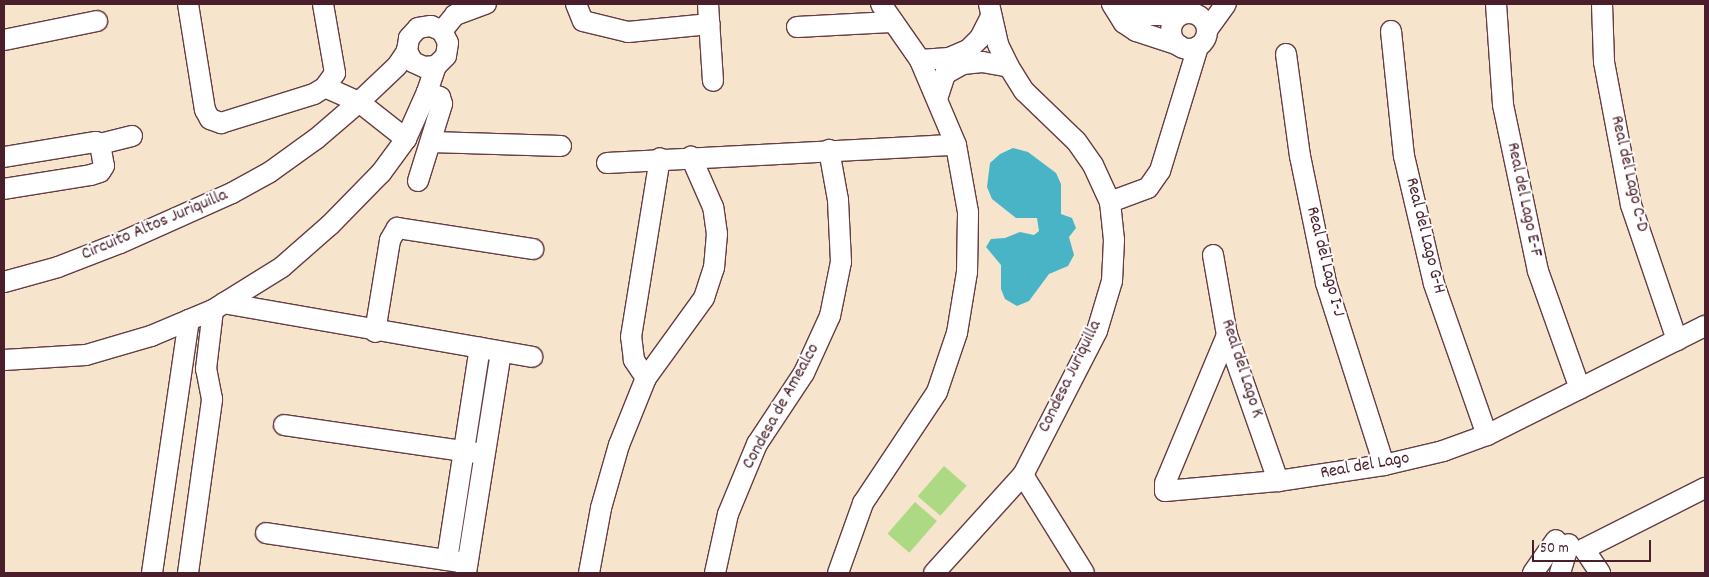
<!DOCTYPE html>
<style>
body{margin:0}
#map{position:relative;width:1709px;height:577px;overflow:hidden;background:#f6e4cd;font-family:Dekko,sans-serif}
div>[style]{position:absolute}
.green>*{inset:0;background:#aed984;transform-origin:0 0}
.water>*{inset:0;background:#49b4c6}
.roads{filter:drop-shadow(1px 0 #643d43) drop-shadow(-1px 0 #643d43) drop-shadow(0 1px #643d43) drop-shadow(0 -1px #643d43)}
.minor>*{height:20px;margin:-10px;padding:0 10px;transform-origin:10px;border-radius:10px;background:#fff}
.minor>.ring{margin:-10px;padding:0;box-sizing:content-box;background:none;border:20px solid #fff;border-radius:50%}
span{translate:-50% -50%;white-space:nowrap;text-align:center;line-height:1.15;-webkit-text-stroke:4px #fff;paint-order:stroke}
.street-label{font-size:18px;color:#4a1f2b}
.frame{position:absolute;inset:0;border:5px solid #4a1f2b;pointer-events:none}
.scale{position:absolute;left:1532px;top:540px;width:119px;height:22px;box-sizing:border-box;border:2px solid #4a1f2b;border-top:0;padding-left:6px;font-size:15px;line-height:18px;white-space:nowrap;color:#4a1f2b;-webkit-text-stroke:4px #fff;paint-order:stroke}
</style>
<div id="map">
<div class="green">
<div style="left:944px;top:466px;width:30px;height:40px;rotate:41deg"></div>
<div style="left:915px;top:502px;width:29px;height:42px;rotate:41deg"></div>
</div>
<div class="water">
<div style="clip-path:polygon(1013px 148px,1028px 152px,1056px 173px,1061px 184px,1061px 214px,1072px 218px,1076px 228px,1069px 237px,1074px 255px,1068px 266px,1049px 274px,1029px 301px,1017px 306px,1005px 299px,1001px 289px,1001px 265px,986px 247px,991px 239px,1005px 238px,1020px 232px,1034px 235px,1039px 231px,1037px 218px,1016px 218px,992px 199px,987px 187px,990px 163px,1000px 154px)"></div>
</div>
<div class="roads">
<div class="minor">
<div style="left:188px;top:4px;width:107px;rotate:80.9deg"></div>
<div style="left:205px;top:110px;width:10px;rotate:61deg"></div>
<div style="left:210px;top:119px;width:12px;rotate:20deg"></div>
<div style="left:221px;top:123px;width:97px;rotate:-17.3deg"></div>
<div style="left:314px;top:94px;width:13px;rotate:-32deg"></div>
<div style="left:325px;top:87px;width:17px;rotate:-54deg"></div>
<div style="left:335px;top:73px;width:70px;rotate:-99.9deg"></div>
<div style="left:576px;top:4px;width:18px;rotate:68deg"></div>
<div style="left:583px;top:21px;width:46px;rotate:13.7deg"></div>
<div style="left:628px;top:32px;width:82px;rotate:-5.6deg"></div>
<div style="left:708px;top:4px;width:77px;rotate:86.3deg"></div>
<div style="left:1112px;top:4px;width:22px;rotate:58deg"></div>
<div style="left:1124px;top:23px;width:14px;rotate:34deg"></div>
<div style="left:1136px;top:31px;width:45px;rotate:18deg"></div>
<div style="left:1496px;top:4px;width:101px;rotate:86deg"></div>
<div style="left:1503px;top:105px;width:170px;rotate:78.1deg"></div>
<div style="left:1538px;top:271px;width:125px;rotate:70.4deg"></div>
<div style="left:1602px;top:4px;width:58px;rotate:88deg"></div>
<div style="left:1604px;top:62px;width:146px;rotate:79.3deg"></div>
<div style="left:1631px;top:205px;width:143px;rotate:71.2deg"></div>
<div style="left:1114px;top:7px;width:21px;rotate:23deg"></div>
<div style="left:1133px;top:15px;width:47px"></div>
<div class="ring" style="left:1171px;top:13px;width:16px;height:16px"></div>
<div style="left:797px;top:27px;width:94px;rotate:-3deg"></div>
<div style="left:1207px;top:30px;width:32px;rotate:-54deg"></div>
<div style="left:442px;top:31px;width:21px;rotate:-51deg"></div>
<div style="left:455px;top:15px;width:33px;rotate:-20deg"></div>
<div style="left:1391px;top:31px;width:126px;rotate:84.1deg"></div>
<div style="left:1404px;top:156px;width:131px;rotate:76.8deg"></div>
<div style="left:1434px;top:284px;width:160px;rotate:70.7deg"></div>
<div style="left:4px;top:40px;width:95px;rotate:-11.5deg"></div>
<div style="left:1286px;top:54px;width:103px;rotate:82.2deg"></div>
<div style="left:1300px;top:156px;width:130px;rotate:78.4deg"></div>
<div style="left:1326px;top:283px;width:191px;rotate:72.3deg"></div>
<div style="left:920px;top:60px;width:29px;rotate:-4deg"></div>
<div style="left:949px;top:58px;width:21px;rotate:-23deg"></div>
<div style="left:968px;top:50px;width:17px;rotate:-45deg"></div>
<div style="left:980px;top:38px;width:25px;rotate:-63deg"></div>
<div style="left:325px;top:87px;width:37px;rotate:24deg"></div>
<div style="left:359px;top:102px;width:60px;rotate:38.2deg"></div>
<div style="left:938px;top:96px;width:23px;rotate:-72deg"></div>
<div style="left:945px;top:74px;width:21px;rotate:-29deg"></div>
<div style="left:963px;top:64px;width:19px;rotate:-6deg"></div>
<div style="left:982px;top:62px;width:27px;rotate:10deg"></div>
<div style="left:431px;top:142px;width:130px;rotate:1.8deg"></div>
<div style="left:100px;top:144px;width:33px;rotate:-14deg"></div>
<div style="left:4px;top:157px;width:93px;rotate:-9.3deg"></div>
<div style="left:96px;top:142px;width:4px;rotate:27deg"></div>
<div style="left:100px;top:144px;width:22px;rotate:80deg"></div>
<div style="left:104px;top:166px;width:7px;rotate:124deg"></div>
<div style="left:100px;top:172px;width:9px;rotate:162deg"></div>
<div style="left:91px;top:175px;width:88px;rotate:170.9deg"></div>
<div style="left:607px;top:163px;width:349px;rotate:-3deg"></div>
<div style="left:418px;top:181px;width:81px;rotate:-72.7deg"></div>
<div style="left:442px;top:104px;width:7px;rotate:-106deg"></div>
<div style="left:440px;top:97px;width:14px;rotate:-159deg"></div>
<div style="left:1110px;top:202px;width:40px;rotate:-20.2deg"></div>
<div style="left:1148px;top:188px;width:21px;rotate:-55deg"></div>
<div style="left:1160px;top:171px;width:130px;rotate:-73deg"></div>
<div style="left:1213px;top:255px;width:81px;rotate:80.1deg"></div>
<div style="left:1227px;top:335px;width:155px;rotate:70.7deg"></div>
<div style="left:4px;top:282px;width:56px;rotate:-15.5deg"></div>
<div style="left:58px;top:267px;width:66px;rotate:-21.2deg"></div>
<div style="left:120px;top:243px;width:123px;rotate:-24.1deg"></div>
<div style="left:232px;top:193px;width:43px;rotate:-28.9deg"></div>
<div style="left:270px;top:172px;width:57px;rotate:-35.7deg"></div>
<div style="left:316px;top:139px;width:57px;rotate:-40.7deg"></div>
<div style="left:359px;top:102px;width:52px;rotate:-43.5deg"></div>
<div style="left:397px;top:66px;width:18px;rotate:-56deg"></div>
<div style="left:407px;top:51px;width:13px;rotate:-81deg"></div>
<div style="left:409px;top:38px;width:13px;rotate:-48deg"></div>
<div style="left:418px;top:28px;width:13px;rotate:-9deg"></div>
<div style="left:431px;top:26px;width:12px;rotate:24deg"></div>
<div style="left:442px;top:31px;width:13px;rotate:63deg"></div>
<div style="left:448px;top:43px;width:13px;rotate:99deg"></div>
<div style="left:446px;top:56px;width:14px;rotate:135deg"></div>
<div style="left:436px;top:66px;width:12px;rotate:175deg"></div>
<div style="left:424px;top:67px;width:12px;rotate:-156deg"></div>
<div style="left:413px;top:62px;width:13px;rotate:-119deg"></div>
<div style="left:224px;top:303px;width:313px;rotate:9.9deg"></div>
<div style="left:375px;top:332px;width:93px;rotate:-80.7deg"></div>
<div style="left:390px;top:240px;width:14px;rotate:-60deg"></div>
<div style="left:397px;top:228px;width:138px;rotate:8.8deg"></div>
<div style="left:1227px;top:335px;width:160px;rotate:112.7deg"></div>
<div style="left:1165px;top:483px;width:8px;rotate:90deg"></div>
<div style="left:1165px;top:491px;width:113px;rotate:-5.1deg"></div>
<div style="left:1278px;top:481px;width:107px;rotate:-8.6deg"></div>
<div style="left:1384px;top:465px;width:61px;rotate:-13.3deg"></div>
<div style="left:1443px;top:451px;width:47px;rotate:-20deg"></div>
<div style="left:1487px;top:435px;width:244px;rotate:-26.6deg"></div>
<div style="left:4px;top:360px;width:82px;rotate:-3.5deg"></div>
<div style="left:86px;top:355px;width:68px;rotate:-16.3deg"></div>
<div style="left:151px;top:336px;width:67px;rotate:-22.8deg"></div>
<div style="left:213px;top:310px;width:81px;rotate:-31.9deg"></div>
<div style="left:282px;top:267px;width:64px;rotate:-41.2deg"></div>
<div style="left:330px;top:225px;width:73px;rotate:-45.6deg"></div>
<div style="left:381px;top:173px;width:42px;rotate:-53.7deg"></div>
<div style="left:406px;top:139px;width:51px;rotate:-65.9deg"></div>
<div style="left:427px;top:92px;width:28px;rotate:-71deg"></div>
<div style="left:646px;top:378px;width:22px;rotate:-124deg"></div>
<div style="left:634px;top:360px;width:23px;rotate:-97deg"></div>
<div style="left:631px;top:337px;width:181px;rotate:-80.8deg"></div>
<div style="left:284px;top:425px;width:194px;rotate:8.3deg"></div>
<div style="left:1023px;top:475px;width:115px;rotate:58.1deg"></div>
<div style="left:266px;top:533px;width:195px;rotate:8.5deg"></div>
<div style="left:1584px;top:549px;width:136px;rotate:-26.8deg"></div>
<div style="left:1584px;top:549px;width:29px;rotate:56deg"></div>
<div style="left:447px;top:560px;width:215px;rotate:-81.2deg"></div>
<div style="left:152px;top:573px;width:256px;rotate:-81.7deg"></div>
<div style="left:188px;top:573px;width:176px;rotate:-82.1deg"></div>
<div style="left:212px;top:399px;width:31px;rotate:-101deg"></div>
<div style="left:206px;top:369px;width:59px;rotate:-83.2deg"></div>
<div style="left:466px;top:573px;width:223px;rotate:-81deg"></div>
<div style="left:589px;top:573px;width:66px;rotate:-79.5deg"></div>
<div style="left:601px;top:508px;width:66px;rotate:-74.1deg"></div>
<div style="left:619px;top:445px;width:72px;rotate:-68.1deg"></div>
<div style="left:646px;top:378px;width:99px;rotate:-54.1deg"></div>
<div style="left:704px;top:298px;width:32px;rotate:-72deg"></div>
<div style="left:714px;top:268px;width:34px;rotate:-85deg"></div>
<div style="left:717px;top:234px;width:27px;rotate:-98deg"></div>
<div style="left:713px;top:207px;width:55px;rotate:-113.7deg"></div>
<div style="left:715px;top:573px;width:60px;rotate:-77.6deg"></div>
<div style="left:728px;top:514px;width:76px;rotate:-67.5deg"></div>
<div style="left:757px;top:444px;width:85px;rotate:-56.5deg"></div>
<div style="left:804px;top:373px;width:63px;rotate:-65.5deg"></div>
<div style="left:830px;top:316px;width:55px;rotate:-78.5deg"></div>
<div style="left:841px;top:262px;width:62px;rotate:-92.8deg"></div>
<div style="left:838px;top:200px;width:51px;rotate:-100.2deg"></div>
<div style="left:838px;top:573px;width:74px;rotate:-70.3deg"></div>
<div style="left:863px;top:503px;width:133px;rotate:-56.3deg"></div>
<div style="left:937px;top:392px;width:62px;rotate:-71.3deg"></div>
<div style="left:957px;top:333px;width:62px;rotate:-80.7deg"></div>
<div style="left:967px;top:272px;width:60px;rotate:-89deg"></div>
<div style="left:968px;top:212px;width:68px;rotate:-100.2deg"></div>
<div style="left:956px;top:145px;width:92px;rotate:-113deg"></div>
<div style="left:920px;top:60px;width:68px;rotate:-124.9deg"></div>
<div style="left:934px;top:573px;width:132px;rotate:-47.8deg"></div>
<div style="left:1023px;top:475px;width:162px;rotate:-62.8deg"></div>
<div style="left:1097px;top:331px;width:52px;rotate:-73.3deg"></div>
<div style="left:1112px;top:281px;width:41px;rotate:-87.2deg"></div>
<div style="left:1114px;top:240px;width:38px;rotate:-96deg"></div>
<div style="left:1110px;top:202px;width:41px;rotate:-114.7deg"></div>
<div style="left:1093px;top:165px;width:29px;rotate:-125deg"></div>
<div style="left:1076px;top:141px;width:72px;rotate:-136.1deg"></div>
<div style="left:1024px;top:91px;width:28px;rotate:-122deg"></div>
<div style="left:1009px;top:67px;width:25px;rotate:-116deg"></div>
<div style="left:998px;top:44px;width:41px;rotate:-102.7deg"></div>
<div style="left:1533px;top:573px;width:40px;rotate:-55.1deg"></div>
<div style="left:1560px;top:573px;width:30px;rotate:-73deg"></div>
</div>
</div>
<div class="street-label">
<span style="left:1628px;top:174px;rotate:77deg">Real del Lago C-D</span>
<span style="left:1523px;top:200px;rotate:78deg">Real del Lago E-F</span>
<span style="left:155px;top:226px;rotate:-23deg">Circuito Altos Juriquilla</span>
<span style="left:1424px;top:236px;rotate:76deg">Real del Lago G-H</span>
<span style="left:1324px;top:262px;rotate:76deg">Real del Lago I-J</span>
<span style="left:1241px;top:369px;rotate:72deg">Real del Lago K</span>
<span style="left:1071px;top:377px;rotate:-64deg">Condesa Juriquilla</span>
<span style="left:782px;top:407px;rotate:-61deg">Condesa de Amealco</span>
<span style="left:1365px;top:467px;rotate:-10deg">Real del Lago</span>
</div>
<div class="frame"></div>
<div class="scale">50 m</div>
</div>
